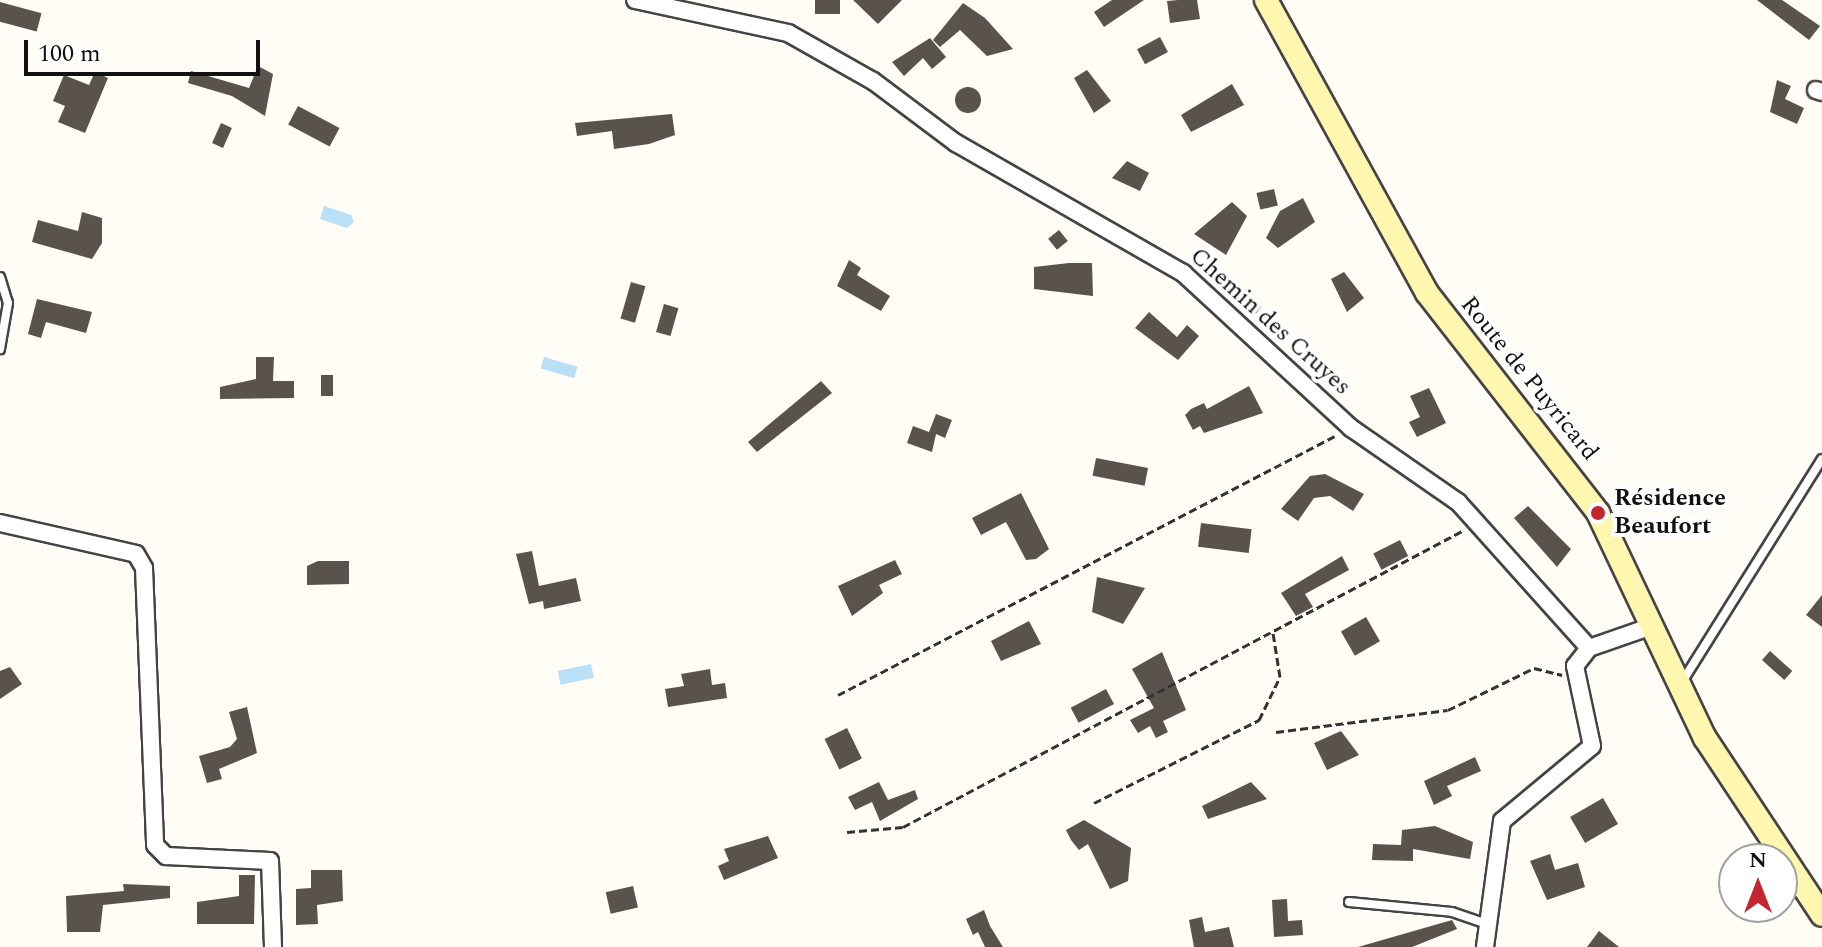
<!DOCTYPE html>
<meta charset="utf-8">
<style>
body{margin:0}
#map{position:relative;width:1822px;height:947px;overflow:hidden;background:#fffdf5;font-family:Spectral,serif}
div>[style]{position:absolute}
.water>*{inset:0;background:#b9e0f7;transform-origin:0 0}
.building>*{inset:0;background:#5a524d;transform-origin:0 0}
.round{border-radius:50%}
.path>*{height:3px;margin-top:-1.5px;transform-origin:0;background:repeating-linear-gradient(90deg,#333 0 8px,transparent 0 12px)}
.roads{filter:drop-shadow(2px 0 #444) drop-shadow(-2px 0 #444) drop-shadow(0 2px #444) drop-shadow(0 -2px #444)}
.service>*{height:8px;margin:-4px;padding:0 4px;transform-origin:4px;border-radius:4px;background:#fff}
.minor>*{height:16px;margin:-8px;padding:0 8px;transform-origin:8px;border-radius:8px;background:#fff}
.secondary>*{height:22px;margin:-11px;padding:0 11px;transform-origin:11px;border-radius:11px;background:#fff6b0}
.dots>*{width:22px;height:22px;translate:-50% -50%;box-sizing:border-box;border:4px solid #fff;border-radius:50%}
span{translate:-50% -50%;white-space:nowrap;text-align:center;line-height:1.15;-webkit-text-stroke:8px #fff;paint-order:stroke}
.street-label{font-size:24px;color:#111}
.poi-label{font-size:24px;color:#111;font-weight:700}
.left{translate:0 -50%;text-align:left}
.north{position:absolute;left:1718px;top:843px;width:80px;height:80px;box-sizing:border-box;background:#fff;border:2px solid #a0a0a0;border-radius:50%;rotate:0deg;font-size:22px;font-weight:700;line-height:32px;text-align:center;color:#111}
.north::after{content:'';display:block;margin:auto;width:28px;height:36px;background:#c4262e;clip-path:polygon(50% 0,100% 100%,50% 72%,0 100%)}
.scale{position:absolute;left:24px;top:40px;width:236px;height:36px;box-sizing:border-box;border:4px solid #111;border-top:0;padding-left:10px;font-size:24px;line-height:28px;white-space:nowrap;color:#111;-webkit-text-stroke:6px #fff;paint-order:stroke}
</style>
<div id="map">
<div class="water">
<div style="clip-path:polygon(324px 206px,351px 215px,354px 222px,347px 228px,320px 219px)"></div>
<div style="left:544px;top:357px;width:35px;height:12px;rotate:16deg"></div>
<div style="left:591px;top:664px;width:14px;height:34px;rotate:78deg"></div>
</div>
<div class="building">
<div style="left:815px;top:0;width:25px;height:14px"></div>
<div style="clip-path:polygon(853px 0,902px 0,878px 24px)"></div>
<div style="clip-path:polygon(1112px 0,1144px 0,1104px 27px,1094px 12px)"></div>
<div style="clip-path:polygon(1178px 0,1197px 0,1200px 19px,1170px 23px,1167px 1px)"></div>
<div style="clip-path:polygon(1757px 0,1782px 0,1820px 26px,1809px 40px)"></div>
<div style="left:0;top:2px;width:43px;height:19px;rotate:15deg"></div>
<div style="clip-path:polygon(963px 3px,985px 18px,1013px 49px,987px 56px,960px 30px,940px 47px,933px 40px)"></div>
<div style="left:1160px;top:37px;width:17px;height:26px;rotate:62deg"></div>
<div style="clip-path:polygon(930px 38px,946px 57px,932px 69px,923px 58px,904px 76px,892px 62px)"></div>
<div style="clip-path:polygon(258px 66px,273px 74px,265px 116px,232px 96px,188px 83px,191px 71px,249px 88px)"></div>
<div style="clip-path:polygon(1087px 70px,1111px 101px,1094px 113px,1074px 78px)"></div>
<div style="clip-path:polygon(95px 72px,108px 78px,85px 133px,58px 122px,65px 106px,53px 101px,64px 75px,89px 85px)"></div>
<div style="clip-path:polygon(1777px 80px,1791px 86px,1785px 99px,1804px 108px,1797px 124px,1770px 112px)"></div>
<div style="clip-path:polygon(1232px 84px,1244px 105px,1191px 132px,1181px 115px)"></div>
<div class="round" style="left:955px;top:87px;width:26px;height:26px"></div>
<div style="left:298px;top:106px;width:47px;height:21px;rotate:28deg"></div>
<div style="clip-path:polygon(672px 114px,675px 135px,649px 144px,614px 149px,612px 131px,577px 136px,575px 123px)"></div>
<div style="left:221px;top:123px;width:12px;height:22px;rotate:24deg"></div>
<div style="clip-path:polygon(1127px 161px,1149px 173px,1140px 191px,1112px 178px)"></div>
<div style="left:1274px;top:189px;width:17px;height:18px;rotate:77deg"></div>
<div style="clip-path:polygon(1303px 198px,1315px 222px,1278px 248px,1266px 238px,1280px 211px)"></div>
<div style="clip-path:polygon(1232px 202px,1247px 216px,1226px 255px,1194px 234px)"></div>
<div style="clip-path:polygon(82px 212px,102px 218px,102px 243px,92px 259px,32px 242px,38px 220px,78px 231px)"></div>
<div style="left:1059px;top:230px;width:14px;height:14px;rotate:51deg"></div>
<div style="clip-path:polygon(849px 260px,861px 268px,857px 275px,890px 296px,881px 311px,837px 286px)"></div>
<div style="clip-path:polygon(1069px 263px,1092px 263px,1093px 296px,1034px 289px,1034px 267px)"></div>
<div style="clip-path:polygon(1344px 272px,1364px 298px,1347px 312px,1331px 279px)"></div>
<div style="left:631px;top:282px;width:15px;height:38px;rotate:16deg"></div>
<div style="left:1247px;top:296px;width:18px;height:12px;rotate:38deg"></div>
<div style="clip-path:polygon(37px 299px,92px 312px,86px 333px,46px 322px,41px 338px,28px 334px)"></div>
<div style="left:664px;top:304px;width:15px;height:29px;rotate:16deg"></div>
<div style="clip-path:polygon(1149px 312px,1177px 337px,1187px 325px,1199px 336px,1178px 360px,1135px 328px)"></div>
<div style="clip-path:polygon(256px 357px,274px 357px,273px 381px,294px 381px,294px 398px,220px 399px,220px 387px,256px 379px)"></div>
<div style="left:321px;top:375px;width:12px;height:21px"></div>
<div style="clip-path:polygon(821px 381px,832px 393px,757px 452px,748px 442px)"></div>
<div style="clip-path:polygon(1249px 386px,1263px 413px,1204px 433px,1200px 426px,1193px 430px,1185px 415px,1191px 409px,1204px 403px,1207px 409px)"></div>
<div style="clip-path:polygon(1429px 388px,1446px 423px,1417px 437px,1409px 422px,1420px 417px,1410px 396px)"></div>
<div style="clip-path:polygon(936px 414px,952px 420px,945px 438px,936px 434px,932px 452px,907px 443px,913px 426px,929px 432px)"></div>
<div style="left:1096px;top:458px;width:53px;height:18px;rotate:11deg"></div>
<div style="clip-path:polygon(1325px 474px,1364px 494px,1353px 511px,1330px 496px,1314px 498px,1298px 521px,1281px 509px,1310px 476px)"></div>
<div style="clip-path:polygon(1021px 493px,1049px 549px,1036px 559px,1026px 560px,1006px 522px,981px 535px,972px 518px)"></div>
<div style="clip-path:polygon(1528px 506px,1571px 549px,1557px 567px,1514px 518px)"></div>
<div style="left:1201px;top:523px;width:51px;height:24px;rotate:7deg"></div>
<div style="left:1400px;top:540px;width:18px;height:30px;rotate:63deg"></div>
<div style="clip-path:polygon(532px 551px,539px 586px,576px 578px,581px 601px,544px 609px,543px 601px,529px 604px,516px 554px)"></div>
<div style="clip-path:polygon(1342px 556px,1349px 570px,1305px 594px,1313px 607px,1296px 616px,1281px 593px)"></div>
<div style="clip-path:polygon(895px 560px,902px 574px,879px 585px,883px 593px,852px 616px,838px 586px)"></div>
<div style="clip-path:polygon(318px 561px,349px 561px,349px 584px,307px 585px,307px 566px)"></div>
<div style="clip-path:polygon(1097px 577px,1145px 588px,1123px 624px,1092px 612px)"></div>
<div style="clip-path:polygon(1822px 595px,1822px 627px,1806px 615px)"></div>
<div style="left:1366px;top:617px;width:28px;height:29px;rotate:60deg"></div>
<div style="clip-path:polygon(1029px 621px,1041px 644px,1001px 661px,991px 641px)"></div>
<div style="left:1770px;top:651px;width:30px;height:12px;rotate:42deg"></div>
<div style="clip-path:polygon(1162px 652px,1186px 710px,1163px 721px,1168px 732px,1156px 738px,1150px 726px,1138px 733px,1130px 720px,1154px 708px,1132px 669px)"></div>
<div style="clip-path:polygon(10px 667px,22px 684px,0 699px,0 671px)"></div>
<div style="clip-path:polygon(710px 669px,712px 685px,725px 683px,727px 698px,668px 707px,665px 689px,684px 686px,681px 674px)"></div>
<div style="left:1106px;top:689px;width:17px;height:40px;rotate:62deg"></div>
<div style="clip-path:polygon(247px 707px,257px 753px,219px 769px,222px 779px,207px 783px,199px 756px,230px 747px,237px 739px,229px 712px)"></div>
<div style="left:847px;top:728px;width:34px;height:25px;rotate:64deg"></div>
<div style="clip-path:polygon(1341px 731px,1359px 755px,1327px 770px,1314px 743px)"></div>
<div style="clip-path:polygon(1475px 757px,1481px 771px,1447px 786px,1452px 796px,1434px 805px,1424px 781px)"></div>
<div style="clip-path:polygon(879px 782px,888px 800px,915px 790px,918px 799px,880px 821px,872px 802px,855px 810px,848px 797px)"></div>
<div style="clip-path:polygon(1251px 782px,1267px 799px,1208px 819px,1202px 806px)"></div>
<div style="left:1603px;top:798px;width:30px;height:38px;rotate:60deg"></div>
<div style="clip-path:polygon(1084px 820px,1131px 848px,1128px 881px,1110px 889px,1088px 844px,1079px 850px,1071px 840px,1066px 830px)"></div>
<div style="clip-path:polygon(1435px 826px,1473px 842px,1470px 859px,1413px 849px,1413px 861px,1372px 860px,1373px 844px,1401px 845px,1402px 830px)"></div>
<div style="clip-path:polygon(768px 836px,778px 858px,724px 880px,718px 866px,729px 861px,724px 849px)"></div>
<div style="clip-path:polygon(1550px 854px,1555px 870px,1578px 863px,1585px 887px,1547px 900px,1530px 861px)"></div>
<div style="clip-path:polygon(311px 870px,342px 870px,343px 901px,317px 905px,318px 924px,296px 925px,296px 889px,311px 888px)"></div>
<div style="clip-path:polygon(239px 875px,255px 875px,254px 924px,197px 924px,197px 902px,239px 896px)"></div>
<div style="clip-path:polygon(123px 884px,170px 886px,170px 898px,103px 905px,100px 932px,67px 932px,66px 896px,124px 891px)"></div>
<div style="left:633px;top:886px;width:22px;height:28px;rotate:77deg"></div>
<div style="clip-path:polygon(1287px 899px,1288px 921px,1302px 920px,1303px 935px,1274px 937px,1272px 900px)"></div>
<div style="clip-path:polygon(984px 910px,990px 926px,1003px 947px,985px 947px,978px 932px,973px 935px,966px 919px)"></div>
<div style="clip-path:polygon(1202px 917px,1205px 932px,1229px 927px,1234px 947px,1194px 947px,1189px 920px)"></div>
<div style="clip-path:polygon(1452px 920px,1457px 929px,1412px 947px,1358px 947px)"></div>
<div style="clip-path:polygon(1599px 931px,1619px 947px,1587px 947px)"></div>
</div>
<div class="path">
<div style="left:838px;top:695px;width:560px;rotate:-27.53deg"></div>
<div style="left:1276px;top:732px;width:173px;rotate:-7.3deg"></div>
<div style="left:1448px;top:710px;width:96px;rotate:-26deg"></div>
<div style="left:1534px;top:668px;width:29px;rotate:14deg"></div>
<div style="left:1094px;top:803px;width:185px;rotate:-26.7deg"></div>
<div style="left:1259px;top:720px;width:48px;rotate:-64deg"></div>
<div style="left:1280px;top:677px;width:45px;rotate:-99deg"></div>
<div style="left:847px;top:832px;width:56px;rotate:-5.1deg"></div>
<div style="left:903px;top:827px;width:635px;rotate:-27.9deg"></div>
</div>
<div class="roads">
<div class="service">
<div style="left:0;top:277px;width:27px;rotate:73deg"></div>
<div style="left:8px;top:303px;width:47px;rotate:99.9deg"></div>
<div style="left:1682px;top:682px;width:263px;rotate:-57.9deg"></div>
<div style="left:1349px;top:902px;width:103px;rotate:5.5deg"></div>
<div style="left:1452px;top:912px;width:37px;rotate:19deg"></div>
</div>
<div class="minor">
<div style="left:635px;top:0;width:157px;rotate:12.2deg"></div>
<div style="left:788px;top:33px;width:98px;rotate:29.5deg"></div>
<div style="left:873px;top:81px;width:104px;rotate:36.8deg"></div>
<div style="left:956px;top:143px;width:262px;rotate:29.8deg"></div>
<div style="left:1183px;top:273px;width:229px;rotate:42.7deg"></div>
<div style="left:1351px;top:428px;width:130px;rotate:34.7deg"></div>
<div style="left:1458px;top:502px;width:196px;rotate:48.1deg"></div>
<div style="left:1589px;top:648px;width:67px;rotate:-19.2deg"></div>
<div style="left:1816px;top:90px;width:6px;rotate:18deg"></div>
<div style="left:0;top:523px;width:139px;rotate:12.8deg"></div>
<div style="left:136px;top:554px;width:16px;rotate:60deg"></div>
<div style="left:144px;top:568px;width:277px;rotate:87.7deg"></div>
<div style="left:155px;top:845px;width:16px;rotate:45deg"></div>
<div style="left:166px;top:856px;width:104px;rotate:2.8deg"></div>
<div style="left:270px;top:861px;width:86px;rotate:88deg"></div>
<div style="left:1485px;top:947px;width:127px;rotate:-82.3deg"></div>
<div style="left:1502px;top:821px;width:117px;rotate:-39.8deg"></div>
<div style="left:1592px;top:746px;width:82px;rotate:-102deg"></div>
<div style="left:1575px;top:666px;width:23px;rotate:-52deg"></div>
</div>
<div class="secondary">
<div style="left:1266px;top:0;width:334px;rotate:61.2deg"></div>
<div style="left:1427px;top:293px;width:279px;rotate:52.1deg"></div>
<div style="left:1598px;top:513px;width:249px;rotate:64.6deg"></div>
<div style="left:1705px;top:738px;width:212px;rotate:56.5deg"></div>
</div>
</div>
<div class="dots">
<div style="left:1598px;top:513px;background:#c4262e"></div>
</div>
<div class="street-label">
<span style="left:1270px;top:322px;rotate:42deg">Chemin des Cruyes</span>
<span style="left:1529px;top:379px;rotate:51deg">Route de Puyricard</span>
</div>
<div class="poi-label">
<span class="left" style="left:1614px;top:513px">Résidence<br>Beaufort</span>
</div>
<div class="north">N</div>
<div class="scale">100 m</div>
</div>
